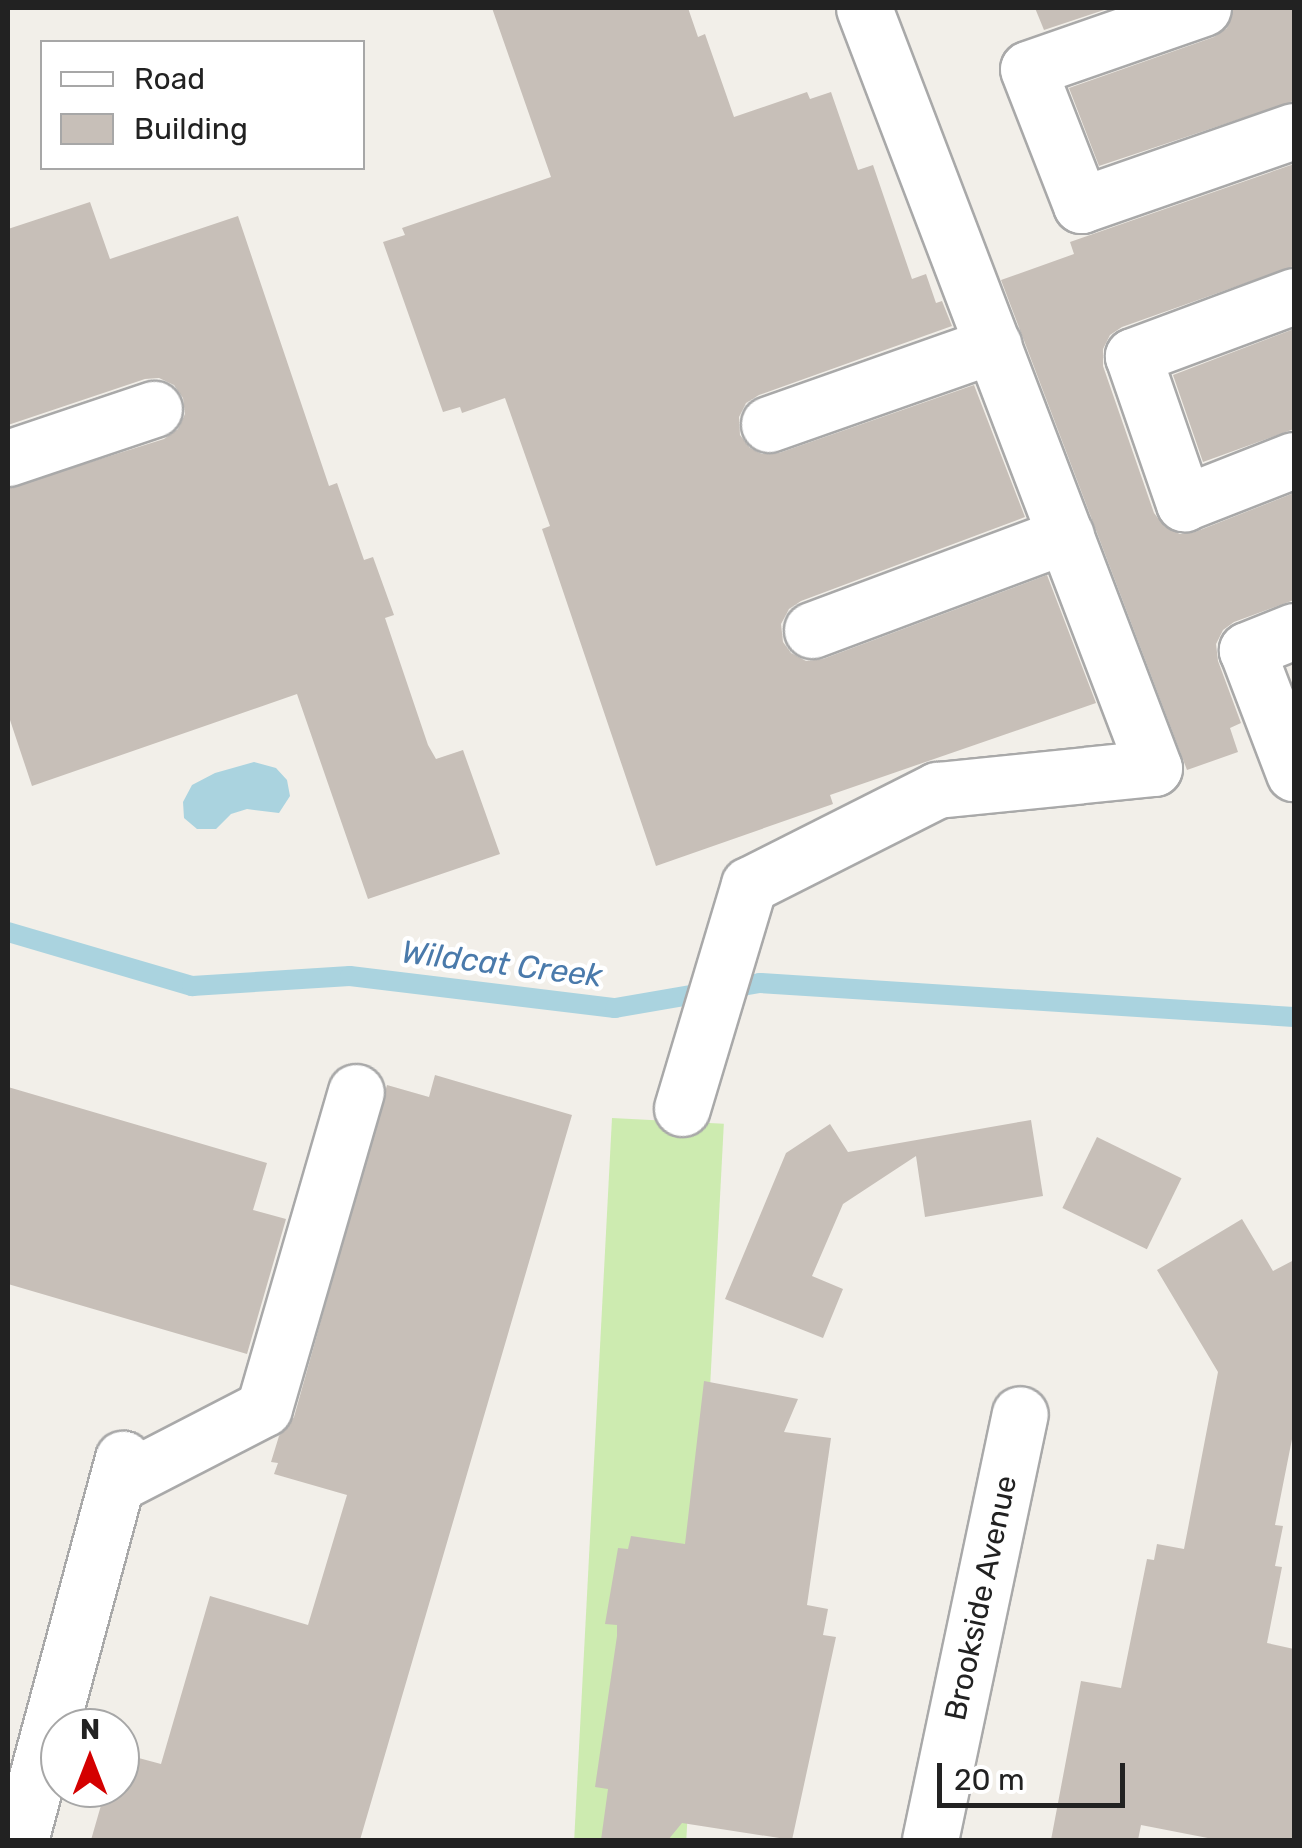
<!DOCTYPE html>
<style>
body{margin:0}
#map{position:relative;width:1302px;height:1848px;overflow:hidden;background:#f2efe9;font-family:Rubik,sans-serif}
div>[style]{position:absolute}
.grass>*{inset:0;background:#cdebb0;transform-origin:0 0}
.water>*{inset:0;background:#aad3df}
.stream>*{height:20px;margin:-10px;padding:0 10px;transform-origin:10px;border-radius:10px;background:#aad3df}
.building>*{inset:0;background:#c7bfb8;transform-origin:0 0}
.roads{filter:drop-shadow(2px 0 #a9a9a9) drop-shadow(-2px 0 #a9a9a9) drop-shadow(0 2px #a9a9a9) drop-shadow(0 -2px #a9a9a9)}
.minor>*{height:55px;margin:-27.5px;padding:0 27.5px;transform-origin:27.5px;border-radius:27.5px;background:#fff}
span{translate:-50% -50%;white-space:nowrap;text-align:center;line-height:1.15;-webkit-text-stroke:9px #fff;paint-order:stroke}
.street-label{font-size:30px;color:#222}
.water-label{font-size:32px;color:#4a7aab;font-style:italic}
.frame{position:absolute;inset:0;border:10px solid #222;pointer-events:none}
.legend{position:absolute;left:40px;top:40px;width:325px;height:130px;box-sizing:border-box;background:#fff;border:2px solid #a7a7a7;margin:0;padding:12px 18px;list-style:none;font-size:30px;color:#222}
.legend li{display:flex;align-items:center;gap:20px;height:50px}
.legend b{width:50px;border:2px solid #a7a7a7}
.north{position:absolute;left:40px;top:1708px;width:100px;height:100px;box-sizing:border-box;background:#fff;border:2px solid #a7a7a7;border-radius:50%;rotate:0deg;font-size:28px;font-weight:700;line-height:40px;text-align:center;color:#222}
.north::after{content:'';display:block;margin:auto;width:35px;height:45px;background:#d40000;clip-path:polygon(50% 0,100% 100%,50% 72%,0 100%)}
.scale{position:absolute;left:937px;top:1763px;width:188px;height:45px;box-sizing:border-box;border:5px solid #222;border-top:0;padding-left:12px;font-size:30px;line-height:35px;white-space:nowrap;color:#222;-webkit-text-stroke:8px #fff;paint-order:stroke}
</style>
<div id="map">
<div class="grass">
<div style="left:612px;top:1118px;width:112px;height:749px;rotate:3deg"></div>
</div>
<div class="water">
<div style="clip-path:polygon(254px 762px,276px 768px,287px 780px,290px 796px,279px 813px,247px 809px,231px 814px,216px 829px,197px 829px,184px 818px,183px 802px,192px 785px,215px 773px)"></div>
</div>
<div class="stream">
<div style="left:8px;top:932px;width:192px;rotate:16.4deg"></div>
<div style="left:192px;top:986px;width:158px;rotate:-3.6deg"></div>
<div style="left:350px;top:976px;width:267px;rotate:6.9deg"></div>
<div style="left:615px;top:1008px;width:147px;rotate:-9.8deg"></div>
<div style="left:760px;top:983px;width:535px;rotate:3.64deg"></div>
</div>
<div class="building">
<div style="clip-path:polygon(492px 8px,688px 8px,698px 37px,705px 34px,734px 117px,807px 92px,810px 99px,831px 92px,858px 170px,873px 165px,912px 279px,926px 274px,936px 303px,942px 301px,952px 326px,759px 395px,746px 403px,739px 417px,740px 435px,750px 448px,762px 454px,779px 453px,974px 385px,1025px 517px,801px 601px,789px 609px,781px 624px,783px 642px,791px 653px,806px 661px,823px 659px,1047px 575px,1096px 703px,830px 795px,833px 804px,656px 866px,542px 529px,550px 526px,505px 398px,462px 413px,460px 407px,443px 412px,383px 242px,405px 235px,402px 228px,551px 177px)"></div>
<div style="clip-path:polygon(1035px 8px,1110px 8px,1044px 30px)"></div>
<div style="clip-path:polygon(1233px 8px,1294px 8px,1294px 101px,1099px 166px,1069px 88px,1214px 37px,1227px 28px)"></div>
<div style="clip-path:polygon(1294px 164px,1294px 266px,1122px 327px,1110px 335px,1103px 349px,1103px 366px,1154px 513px,1165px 527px,1180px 534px,1195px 532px,1294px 493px,1294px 600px,1234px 622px,1223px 630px,1216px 644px,1218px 661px,1241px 723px,1230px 728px,1238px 752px,1187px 770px,1001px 280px,1074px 254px,1070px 242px)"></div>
<div style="clip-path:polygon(90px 202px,110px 259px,238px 216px,329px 486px,337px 483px,364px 560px,373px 557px,394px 615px,385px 618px,428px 745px,436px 759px,463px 750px,500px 854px,368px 899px,297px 694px,32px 786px,8px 714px,8px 488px,164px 439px,178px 429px,185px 414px,183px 398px,174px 385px,159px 378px,145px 379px,8px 425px,8px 229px)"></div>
<div style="clip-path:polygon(1294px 329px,1294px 429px,1203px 462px,1173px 375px)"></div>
<div style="clip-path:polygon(435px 1075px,572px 1115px,360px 1840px,91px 1840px,106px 1788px,120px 1788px,120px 1753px,161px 1764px,210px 1596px,308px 1625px,347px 1495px,274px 1474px,278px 1463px,271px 1462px,279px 1436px,294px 1417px,387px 1085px,429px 1097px)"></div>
<div style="clip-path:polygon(8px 1087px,267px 1163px,253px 1210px,286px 1219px,247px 1354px,8px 1284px)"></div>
<div style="clip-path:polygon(1031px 1120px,1043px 1196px,925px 1217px,916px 1156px,843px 1204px,812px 1276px,843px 1289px,823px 1338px,725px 1299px,786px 1153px,830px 1124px,848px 1152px)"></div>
<div style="left:1097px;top:1137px;width:94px;height:79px;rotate:26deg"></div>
<div style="clip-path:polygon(1242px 1219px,1273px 1271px,1294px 1260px,1294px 1429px,1275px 1525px,1283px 1526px,1275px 1566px,1282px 1567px,1267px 1643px,1294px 1649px,1294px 1840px,1218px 1840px,1141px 1825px,1138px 1840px,1051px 1840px,1081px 1681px,1121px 1688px,1147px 1559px,1154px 1560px,1157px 1544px,1184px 1549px,1218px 1372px,1157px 1270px)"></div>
<div style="clip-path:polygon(704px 1381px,798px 1399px,784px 1432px,831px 1438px,807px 1605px,828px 1609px,823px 1635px,836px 1637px,792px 1840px,682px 1823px,668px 1840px,601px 1840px,608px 1789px,595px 1787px,617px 1636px,617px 1625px,605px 1624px,618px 1548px,628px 1549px,631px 1536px,685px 1544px)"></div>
</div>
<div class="roads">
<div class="minor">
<div style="left:1203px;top:8px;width:185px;rotate:160.8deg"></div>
<div style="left:1028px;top:69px;width:146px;rotate:68.7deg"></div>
<div style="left:1081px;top:205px;width:225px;rotate:-19.2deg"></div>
<div style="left:1294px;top:296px;width:172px;rotate:159.6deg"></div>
<div style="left:1133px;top:356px;width:156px;rotate:70.9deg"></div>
<div style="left:1184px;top:503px;width:118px;rotate:-21.4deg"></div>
<div style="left:769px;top:424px;width:238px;rotate:-19.4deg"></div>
<div style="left:8px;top:458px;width:154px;rotate:-18.6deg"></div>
<div style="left:812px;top:630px;width:271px;rotate:-20.5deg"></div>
<div style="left:1294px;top:631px;width:51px;rotate:158deg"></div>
<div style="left:1247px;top:650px;width:132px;rotate:69.1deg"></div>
<div style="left:682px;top:1108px;width:233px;rotate:-73.3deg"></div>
<div style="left:749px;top:885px;width:211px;rotate:-26.8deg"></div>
<div style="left:937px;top:790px;width:218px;rotate:-5.8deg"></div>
<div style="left:1154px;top:768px;width:813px;rotate:-110.89deg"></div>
<div style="left:117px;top:1484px;width:165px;rotate:-27.3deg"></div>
<div style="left:264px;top:1408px;width:329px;rotate:-73.8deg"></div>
<div style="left:20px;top:1840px;width:395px;rotate:-74.9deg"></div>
<div style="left:930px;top:1840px;width:435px;rotate:-78.1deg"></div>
</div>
</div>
<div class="street-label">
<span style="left:981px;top:1598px;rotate:-78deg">Brookside Avenue</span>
</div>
<div class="water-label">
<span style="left:502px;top:964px;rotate:7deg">Wildcat Creek</span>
</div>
<div class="frame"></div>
<ul class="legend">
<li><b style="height:12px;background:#fff"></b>Road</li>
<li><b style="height:28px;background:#c7bfb8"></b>Building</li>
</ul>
<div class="north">N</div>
<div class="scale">20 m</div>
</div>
